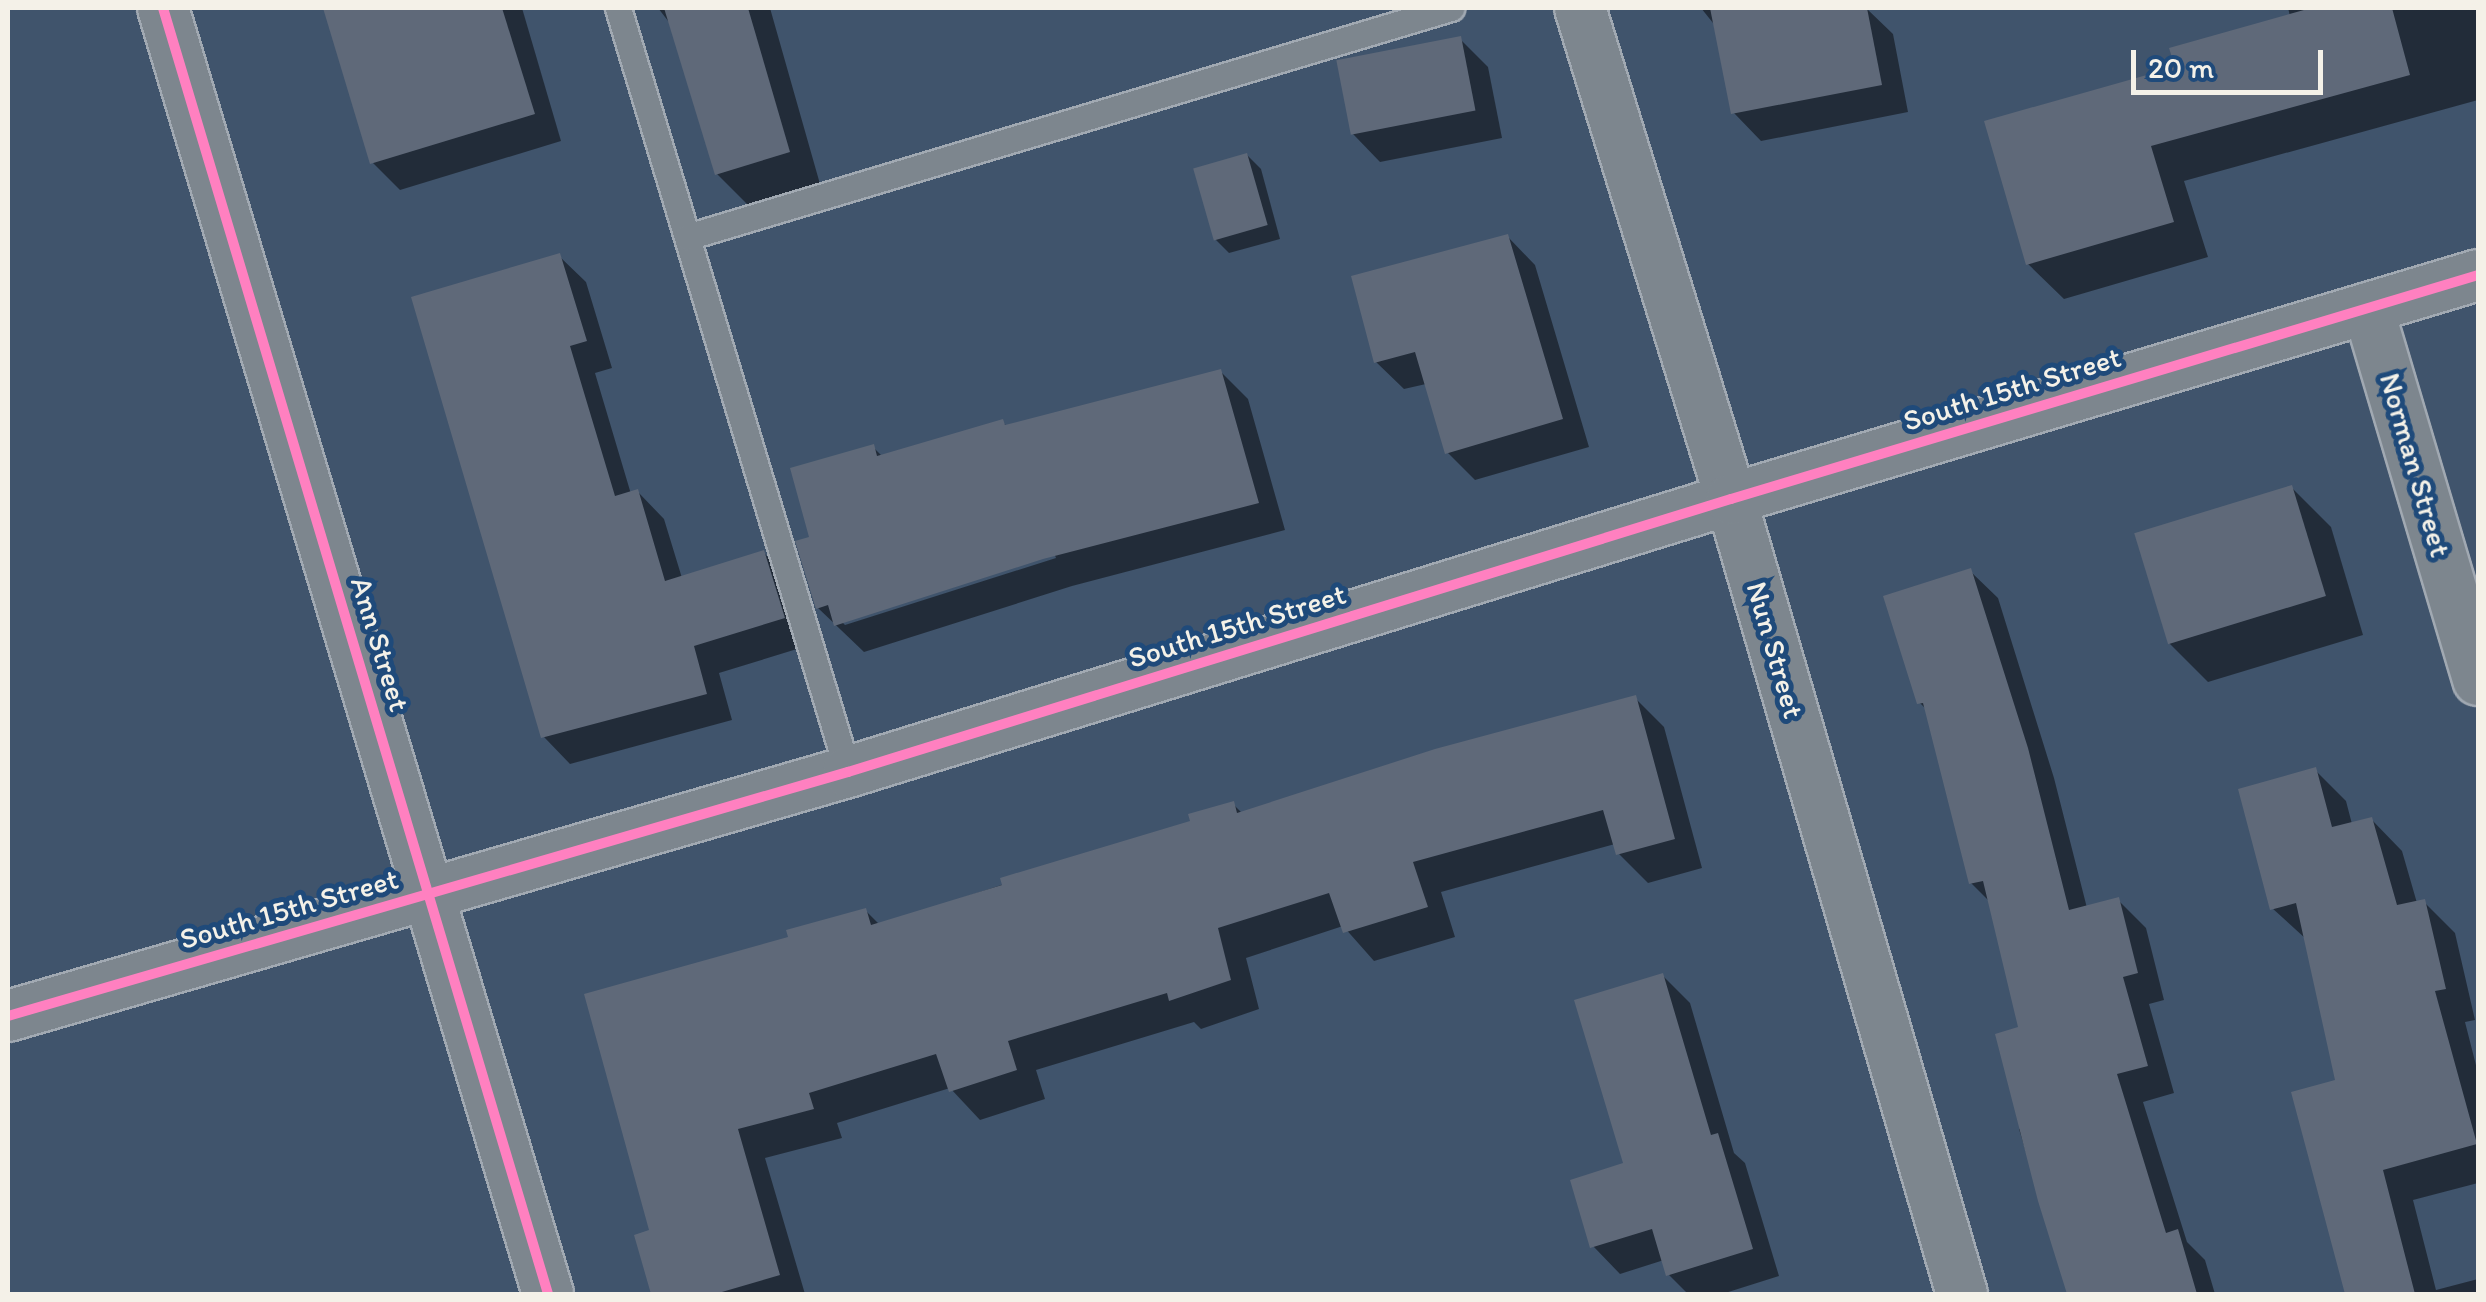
<!DOCTYPE html>
<style>
body{margin:0}
#map{position:relative;width:2486px;height:1302px;overflow:hidden;background:#40546c;font-family:Itim,sans-serif}
div>[style]{position:absolute}
.shadow>*{inset:0;background:#0007}
.building>*{inset:0;background:#5f6979;transform-origin:0 0}
.roads{filter:drop-shadow(2px 0 #a1a9b2) drop-shadow(-2px 0 #a1a9b2) drop-shadow(0 2px #a1a9b2) drop-shadow(0 -2px #a1a9b2)}
.lane>*{height:25px;margin:-12.5px;padding:0 12.5px;transform-origin:12.5px;border-radius:12.5px;background:#7d868e}
.street>*{height:50px;margin:-25px;padding:0 25px;transform-origin:25px;border-radius:25px;background:#7d868e}
.cycleway>*{height:10px;margin:-5px;padding:0 5px;transform-origin:5px;border-radius:5px;background:#ff80c0}
span{translate:-50% -50%;white-space:nowrap;text-align:center;line-height:1.15;-webkit-text-stroke:10px #1f4a7a;paint-order:stroke}
.street-label{font-size:30px;color:#f4f1e8}
.frame{position:absolute;inset:0;border:10px solid #f4f1e8;pointer-events:none}
.scale{position:absolute;left:2131px;top:50px;width:192px;height:45px;box-sizing:border-box;border:5px solid #f4f1e8;border-top:0;padding-left:12px;font-size:30px;line-height:35px;white-space:nowrap;color:#f4f1e8;-webkit-text-stroke:8px #1f4a7a;paint-order:stroke}
</style>
<div id="map">
<div class="shadow">
<div style="clip-path:polygon(324px 8px,522px 8px,561px 141px,400px 190px,372px 162px)"></div>
<div style="clip-path:polygon(658px 8px,770px 8px,820px 184px,749px 206px,717px 174px,672px 26px)"></div>
<div style="clip-path:polygon(1701px 8px,1866px 8px,1893px 34px,1908px 112px,1761px 141px,1734px 113px,1717px 28px)"></div>
<div style="clip-path:polygon(2288px 8px,2478px 8px,2478px 100px,2184px 181px,2208px 257px,2064px 299px,2028px 264px,2178px 69px,2290px 16px)"></div>
<div style="clip-path:polygon(1460px 39px,1488px 67px,1502px 138px,1380px 162px,1353px 134px)"></div>
<div style="clip-path:polygon(1247px 155px,1261px 169px,1280px 239px,1229px 253px,1215px 239px)"></div>
<div style="clip-path:polygon(1508px 237px,1535px 265px,1589px 447px,1475px 480px,1447px 452px,1426px 384px,1404px 389px,1376px 362px)"></div>
<div style="clip-path:polygon(559px 256px,586px 282px,612px 368px,595px 373px,631px 494px,638px 492px,664px 519px,682px 578px,764px 553px,790px 580px,810px 645px,719px 673px,732px 720px,570px 764px,544px 737px)"></div>
<div style="clip-path:polygon(evenodd,1220px 371px,1248px 399px,1285px 530px,1072px 586px,864px 652px,818px 608px,812px 538px,873px 447px,883px 457px,1002px 422px,1008px 427px,1220px 371px,1054px 553px,1056px 558px,845px 625px,841px 621px,1054px 553px)"></div>
<div style="clip-path:polygon(2292px 488px,2331px 527px,2363px 635px,2208px 682px,2169px 643px)"></div>
<div style="clip-path:polygon(1970px 571px,1998px 598px,2054px 778px,2087px 908px,2118px 900px,2146px 928px,2164px 1000px,2149px 1004px,2174px 1093px,2143px 1102px,2187px 1242px,2205px 1260px,2215px 1294px,2069px 1294px,2019px 1129px,2023px 1128px,2021px 1029px,1991px 903px,1971px 883px,1927px 710px,1920px 703px)"></div>
<div style="clip-path:polygon(1635px 698px,1664px 727px,1702px 868px,1648px 883px,1618px 853px,1615px 844px,1441px 892px,1455px 937px,1374px 961px,1343px 926px,1246px 958px,1259px 1009px,1201px 1029px,1194px 1022px,1036px 1070px,1045px 1099px,980px 1120px,950px 1088px,837px 1123px,842px 1138px,765px 1158px,805px 1294px,653px 1294px,637px 1236px,652px 1232px,791px 938px,865px 910px,880px 925px,1193px 822px,1233px 804px,1243px 814px)"></div>
<div style="clip-path:polygon(2315px 770px,2346px 801px,2352px 824px,2371px 819px,2402px 851px,2417px 903px,2424px 902px,2455px 933px,2475px 1020px,2465px 1022px,2478px 1073px,2478px 1183px,2413px 1200px,2436px 1290px,2478px 1279px,2478px 1294px,2347px 1294px,2294px 1094px,2338px 1082px,2306px 939px,2272px 908px)"></div>
<div style="clip-path:polygon(1662px 975px,1690px 1003px,1734px 1153px,1745px 1163px,1779px 1276px,1722px 1294px,1688px 1294px,1669px 1275px,1664px 1260px,1620px 1274px,1593px 1246px,1626px 1165px)"></div>
</div>
<div class="building">
<div style="clip-path:polygon(323px 8px,502px 8px,535px 114px,370px 164px)"></div>
<div style="clip-path:polygon(664px 8px,748px 8px,790px 152px,715px 175px)"></div>
<div style="clip-path:polygon(1710px 8px,1867px 8px,1882px 85px,1731px 114px)"></div>
<div style="clip-path:polygon(2311px 8px,2392px 8px,2410px 75px,2151px 146px,2174px 222px,2026px 265px,1984px 121px,2175px 67px,2169px 48px)"></div>
<div style="left:1461px;top:36px;width:76px;height:127px;rotate:79deg"></div>
<div style="left:1247px;top:153px;width:75px;height:56px;rotate:74deg"></div>
<div style="clip-path:polygon(1508px 234px,1563px 419px,1445px 454px,1415px 352px,1374px 363px,1351px 276px)"></div>
<div style="clip-path:polygon(560px 253px,587px 341px,570px 346px,615px 496px,638px 489px,665px 581px,764px 550px,785px 618px,694px 646px,707px 694px,541px 738px,411px 297px)"></div>
<div style="clip-path:polygon(1221px 369px,1259px 503px,1043px 559px,834px 626px,828px 605px,816px 609px,795px 541px,809px 537px,790px 468px,874px 444px,877px 456px,1003px 419px,1005px 425px)"></div>
<div style="left:2292px;top:485px;width:116px;height:165px;rotate:73deg"></div>
<div style="clip-path:polygon(1971px 568px,2028px 748px,2069px 910px,2119px 897px,2138px 973px,2123px 977px,2148px 1066px,2117px 1074px,2166px 1233px,2178px 1229px,2197px 1294px,2067px 1294px,2038px 1201px,1995px 1034px,2018px 1027px,1983px 881px,1969px 884px,1923px 703px,1917px 704px,1883px 596px)"></div>
<div style="clip-path:polygon(1636px 695px,1675px 839px,1616px 855px,1603px 810px,1413px 862px,1428px 907px,1343px 933px,1329px 893px,1218px 928px,1231px 980px,1169px 1001px,1167px 993px,1008px 1041px,1017px 1070px,949px 1092px,936px 1054px,809px 1093px,814px 1109px,738px 1129px,780px 1275px,715px 1294px,651px 1294px,634px 1235px,649px 1230px,584px 994px,788px 937px,786px 930px,866px 908px,871px 925px,1002px 885px,1000px 878px,1190px 821px,1188px 814px,1234px 801px,1237px 813px,1435px 749px)"></div>
<div style="clip-path:polygon(2316px 767px,2332px 827px,2372px 817px,2397px 905px,2425px 899px,2446px 989px,2435px 991px,2477px 1144px,2383px 1170px,2415px 1294px,2345px 1294px,2291px 1092px,2335px 1080px,2296px 903px,2270px 910px,2238px 789px)"></div>
<div style="clip-path:polygon(1663px 973px,1711px 1135px,1718px 1133px,1753px 1249px,1666px 1276px,1652px 1229px,1590px 1248px,1570px 1180px,1623px 1163px,1574px 1000px)"></div>
</div>
<div class="roads">
<div class="lane">
<div style="left:618px;top:8px;width:798px;rotate:73.25deg"></div>
<div style="left:687px;top:237px;width:798px;rotate:-16.69deg"></div>
</div>
<div class="street">
<div style="left:163px;top:8px;width:1342px;rotate:73.33deg"></div>
<div style="left:1580px;top:8px;width:514px;rotate:72.91deg"></div>
<div style="left:1731px;top:499px;width:828px;rotate:73.8deg"></div>
<div style="left:2368px;top:308px;width:388px;rotate:73.5deg"></div>
<div style="left:8px;top:1016px;width:875px;rotate:-16.2deg"></div>
<div style="left:848px;top:772px;width:924px;rotate:-17.18deg"></div>
<div style="left:1731px;top:499px;width:780px;rotate:-16.69deg"></div>
</div>
</div>
<div class="cycleway">
<div style="left:163px;top:8px;width:1342px;rotate:73.33deg"></div>
<div style="left:8px;top:1016px;width:875px;rotate:-16.2deg"></div>
<div style="left:848px;top:772px;width:924px;rotate:-17.18deg"></div>
<div style="left:1731px;top:499px;width:780px;rotate:-16.69deg"></div>
</div>
<div class="street-label">
<span style="left:2012px;top:389px;rotate:-17deg">South 15th Street</span>
<span style="left:2415px;top:465px;rotate:74deg">Norman Street</span>
<span style="left:1237px;top:626px;rotate:-17deg">South 15th Street</span>
<span style="left:380px;top:644px;rotate:73deg">Ann Street</span>
<span style="left:1775px;top:650px;rotate:74deg">Nun Street</span>
<span style="left:289px;top:909px;rotate:-16deg">South 15th Street</span>
</div>
<div class="frame"></div>
<div class="scale">20 m</div>
</div>
